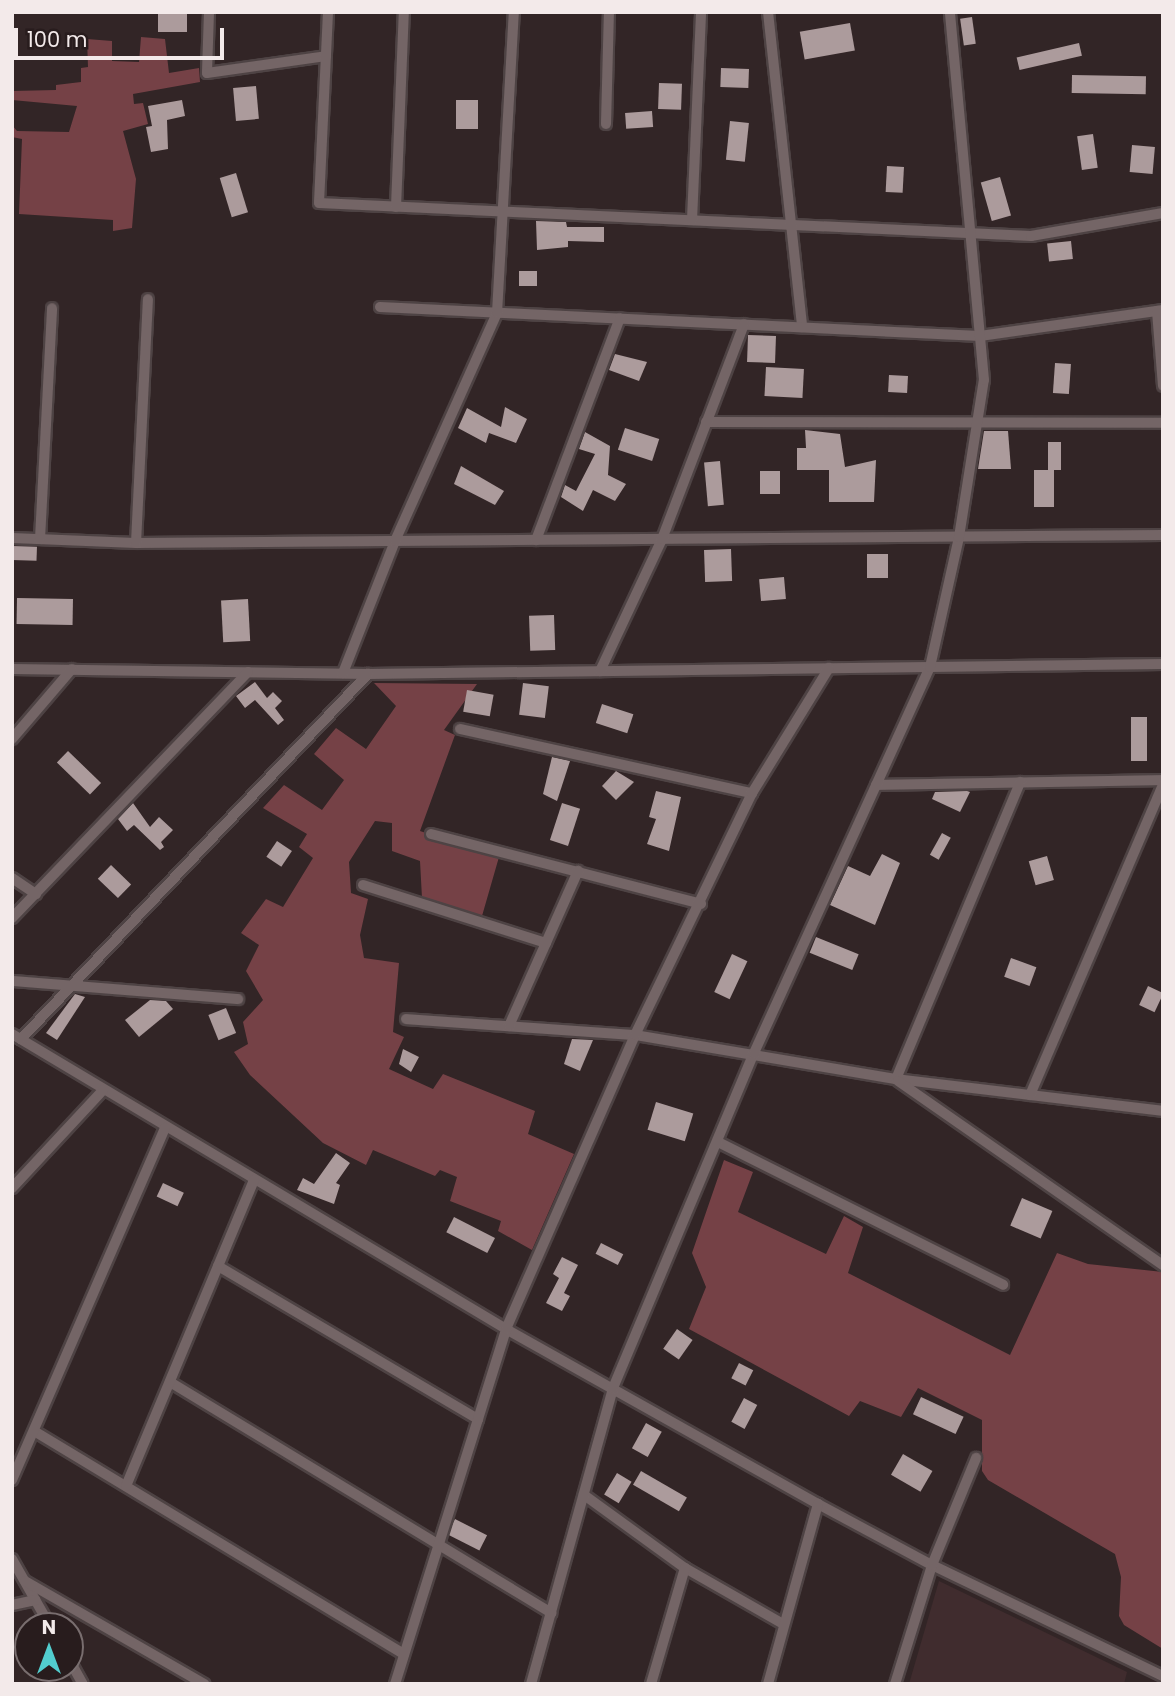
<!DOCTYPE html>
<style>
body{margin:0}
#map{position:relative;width:1175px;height:1696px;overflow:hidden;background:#322526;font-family:Poppins,sans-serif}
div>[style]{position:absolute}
.built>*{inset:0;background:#402c2e}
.green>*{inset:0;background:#754146}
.building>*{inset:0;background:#ac9b9c;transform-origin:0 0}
.roads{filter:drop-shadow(2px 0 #4e4344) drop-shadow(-2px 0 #4e4344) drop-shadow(0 2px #4e4344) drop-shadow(0 -2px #4e4344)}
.minor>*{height:10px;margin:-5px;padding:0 5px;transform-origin:5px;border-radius:5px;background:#746566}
span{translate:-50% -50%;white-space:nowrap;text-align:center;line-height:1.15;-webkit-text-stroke:7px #281c1d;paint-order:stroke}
.frame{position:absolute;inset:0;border:14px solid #f3eaea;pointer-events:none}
.north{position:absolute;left:14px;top:1612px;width:70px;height:70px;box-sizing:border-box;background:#281c1d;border:2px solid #796e6f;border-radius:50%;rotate:0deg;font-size:19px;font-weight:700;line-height:28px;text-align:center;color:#f3eaea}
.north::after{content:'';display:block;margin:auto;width:24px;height:32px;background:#52cdce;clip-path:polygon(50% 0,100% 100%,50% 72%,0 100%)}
.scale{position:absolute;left:14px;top:28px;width:210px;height:32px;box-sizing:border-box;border:4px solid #f3eaea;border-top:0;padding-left:9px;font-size:21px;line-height:24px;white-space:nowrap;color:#f3eaea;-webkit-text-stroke:5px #281c1d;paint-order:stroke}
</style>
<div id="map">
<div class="built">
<div style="clip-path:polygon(939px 1581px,1127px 1672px,1124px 1684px,909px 1684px)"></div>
</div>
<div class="green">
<div style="clip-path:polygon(141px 37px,165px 39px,169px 73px,199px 68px,200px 82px,133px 94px,134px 104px,143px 103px,148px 124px,123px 131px,136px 179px,132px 228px,113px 231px,113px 220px,19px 214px,22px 139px,12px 137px,12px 125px,17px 131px,69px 132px,77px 106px,12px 100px,12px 91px,56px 90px,56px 85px,81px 82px,81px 68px,88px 67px,87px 39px,112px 41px,112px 61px,139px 62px)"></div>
<div style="clip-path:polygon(374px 683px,477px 684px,444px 730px,455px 735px,420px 831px,499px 857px,482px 916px,422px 898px,420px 861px,392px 851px,392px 823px,375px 821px,349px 862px,351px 893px,368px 899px,360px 935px,364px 958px,399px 963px,393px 1032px,404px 1037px,389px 1069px,433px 1089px,443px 1074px,535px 1111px,528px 1134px,574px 1154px,532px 1250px,498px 1231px,501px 1221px,450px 1201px,457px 1177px,440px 1170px,435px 1176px,373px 1150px,366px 1165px,323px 1143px,250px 1075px,234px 1052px,248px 1044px,243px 1022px,263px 1000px,246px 971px,259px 945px,241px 933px,266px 899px,283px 907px,313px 858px,299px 847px,307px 834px,263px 808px,284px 785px,322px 810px,344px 780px,314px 754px,336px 728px,366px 749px,396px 706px)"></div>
<div style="clip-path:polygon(724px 1160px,753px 1172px,738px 1212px,826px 1254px,844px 1216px,863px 1227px,848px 1273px,1010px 1355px,1057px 1253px,1088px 1264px,1163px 1272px,1163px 1649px,1124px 1625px,1119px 1616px,1121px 1577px,1115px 1554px,988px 1480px,982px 1471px,982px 1420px,918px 1388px,901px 1417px,860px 1401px,849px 1416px,689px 1329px,706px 1287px,692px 1253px)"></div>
</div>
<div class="building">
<div style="left:158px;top:12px;width:29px;height:20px"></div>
<div style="left:972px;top:17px;width:27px;height:12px;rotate:82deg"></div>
<div style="left:850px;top:23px;width:28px;height:51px;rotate:80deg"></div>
<div style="left:1079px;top:43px;width:13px;height:64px;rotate:77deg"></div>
<div style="left:721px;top:68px;width:28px;height:19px;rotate:2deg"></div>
<div style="left:1072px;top:75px;width:74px;height:18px;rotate:1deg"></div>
<div style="left:659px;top:83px;width:23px;height:26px;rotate:2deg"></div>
<div style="left:256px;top:86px;width:33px;height:23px;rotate:85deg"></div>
<div style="clip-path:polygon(182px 100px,185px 116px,167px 120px,168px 149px,151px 152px,146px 127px,152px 126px,148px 106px)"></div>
<div style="left:456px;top:100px;width:22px;height:29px"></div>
<div style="left:652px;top:111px;width:16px;height:27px;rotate:86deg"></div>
<div style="left:730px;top:121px;width:19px;height:39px;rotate:6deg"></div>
<div style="left:1093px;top:134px;width:34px;height:16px;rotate:82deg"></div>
<div style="left:1132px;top:145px;width:23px;height:27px;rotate:5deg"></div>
<div style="left:887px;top:166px;width:17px;height:26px;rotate:3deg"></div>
<div style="left:236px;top:173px;width:41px;height:17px;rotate:73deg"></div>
<div style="left:1000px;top:177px;width:40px;height:20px;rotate:74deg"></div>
<div style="clip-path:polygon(536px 221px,566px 222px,567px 227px,604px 227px,604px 242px,568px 241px,568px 247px,537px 250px)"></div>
<div style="left:1071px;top:241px;width:18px;height:24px;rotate:84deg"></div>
<div style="left:519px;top:271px;width:18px;height:15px"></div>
<div style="left:748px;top:335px;width:28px;height:27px;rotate:2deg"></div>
<div style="clip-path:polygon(615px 354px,647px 362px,639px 381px,609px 370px)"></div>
<div style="left:1055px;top:363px;width:16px;height:30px;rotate:4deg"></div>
<div style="left:766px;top:367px;width:38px;height:29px;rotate:3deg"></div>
<div style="left:889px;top:375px;width:19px;height:17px;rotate:3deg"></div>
<div style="clip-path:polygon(505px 407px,527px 419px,516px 443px,489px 433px,486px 443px,458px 428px,467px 408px,501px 427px)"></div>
<div style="left:625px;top:428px;width:36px;height:23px;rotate:18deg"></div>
<div style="clip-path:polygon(805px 430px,840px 434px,845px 467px,876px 460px,874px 502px,829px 502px,829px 470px,797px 470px,797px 448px,806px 448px)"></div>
<div style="clip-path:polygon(984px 431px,1008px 431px,1011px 469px,978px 469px)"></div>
<div style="clip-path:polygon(585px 432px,610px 446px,608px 475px,626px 484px,615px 501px,593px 490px,583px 511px,561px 497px,565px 485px,576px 491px,595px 454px,579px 449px)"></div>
<div style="left:1048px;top:442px;width:13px;height:28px"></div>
<div style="left:720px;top:461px;width:44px;height:16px;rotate:85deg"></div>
<div style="clip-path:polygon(461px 466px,504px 491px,495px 505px,454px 484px)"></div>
<div style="left:1034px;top:470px;width:20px;height:37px"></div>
<div style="left:780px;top:471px;width:23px;height:20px;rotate:90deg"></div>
<div style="left:12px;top:546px;width:25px;height:14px;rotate:2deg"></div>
<div style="left:731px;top:549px;width:32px;height:27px;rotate:88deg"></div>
<div style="left:867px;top:554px;width:21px;height:24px"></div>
<div style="left:784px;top:577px;width:22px;height:25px;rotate:85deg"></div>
<div style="left:17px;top:598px;width:56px;height:26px;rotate:1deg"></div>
<div style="left:248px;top:599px;width:42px;height:27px;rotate:87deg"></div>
<div style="left:554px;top:615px;width:35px;height:25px;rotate:88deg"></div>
<div style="clip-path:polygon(255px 682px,267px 698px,273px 692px,282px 701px,275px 708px,284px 720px,278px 725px,255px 700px,245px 708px,236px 696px)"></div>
<div style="left:523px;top:683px;width:26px;height:32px;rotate:7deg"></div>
<div style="left:467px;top:690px;width:27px;height:22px;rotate:10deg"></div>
<div style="left:602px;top:704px;width:33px;height:20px;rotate:18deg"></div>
<div style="left:1131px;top:717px;width:16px;height:44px"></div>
<div style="left:68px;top:751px;width:46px;height:16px;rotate:44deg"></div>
<div style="clip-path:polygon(552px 757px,570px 761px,557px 801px,543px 794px)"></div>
<div style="clip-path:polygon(616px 771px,634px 782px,616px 800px,602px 786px)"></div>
<div style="clip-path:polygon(656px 791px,681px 797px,669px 851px,647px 844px,656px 819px,649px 817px)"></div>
<div style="clip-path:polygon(935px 792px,967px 791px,970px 792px,960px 812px,932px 799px)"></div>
<div style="clip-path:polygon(133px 803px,150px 827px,159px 817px,173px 830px,161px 842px,164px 847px,160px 850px,134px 825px,127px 831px,118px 819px)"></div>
<div style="left:562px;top:803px;width:19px;height:39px;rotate:18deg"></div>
<div style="left:942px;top:833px;width:10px;height:25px;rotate:29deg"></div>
<div style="left:277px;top:841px;width:18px;height:19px;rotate:34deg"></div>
<div style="clip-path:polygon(882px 854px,900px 863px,875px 925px,830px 905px,848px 866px,870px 876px)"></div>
<div style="left:1047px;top:856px;width:25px;height:19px;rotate:74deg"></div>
<div style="left:111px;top:865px;width:28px;height:19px;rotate:44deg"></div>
<div style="left:816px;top:937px;width:46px;height:17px;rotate:22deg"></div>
<div style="left:732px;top:954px;width:17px;height:42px;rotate:25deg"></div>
<div style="left:1011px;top:958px;width:27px;height:20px;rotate:20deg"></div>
<div style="left:1148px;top:986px;width:17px;height:21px;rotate:25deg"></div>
<div style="clip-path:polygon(75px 994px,85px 997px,57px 1040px,46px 1033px)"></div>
<div style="clip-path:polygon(150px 1000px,166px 1001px,173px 1009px,139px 1037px,125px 1020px)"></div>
<div style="left:226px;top:1008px;width:27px;height:19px;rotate:68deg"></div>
<div style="clip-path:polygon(572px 1039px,593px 1040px,580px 1071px,564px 1064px)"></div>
<div style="clip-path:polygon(403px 1049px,419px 1057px,411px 1072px,399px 1064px)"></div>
<div style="left:656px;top:1102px;width:39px;height:29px;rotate:17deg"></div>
<div style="clip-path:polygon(336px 1153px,350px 1163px,336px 1183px,340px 1185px,334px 1204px,297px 1190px,303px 1178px,314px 1184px)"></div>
<div style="left:163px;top:1183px;width:23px;height:15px;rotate:25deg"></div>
<div style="left:1022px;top:1198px;width:33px;height:30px;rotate:23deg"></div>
<div style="left:454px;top:1217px;width:46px;height:17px;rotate:27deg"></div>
<div style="left:601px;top:1243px;width:25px;height:12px;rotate:27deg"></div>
<div style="clip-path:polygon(562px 1257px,578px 1265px,564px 1293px,570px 1296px,562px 1311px,546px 1303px,559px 1278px,553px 1274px)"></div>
<div style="left:677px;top:1329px;width:19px;height:24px;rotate:35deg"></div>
<div style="left:739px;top:1363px;width:16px;height:17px;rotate:27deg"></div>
<div style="left:921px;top:1397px;width:47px;height:19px;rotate:25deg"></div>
<div style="left:744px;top:1398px;width:15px;height:27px;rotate:28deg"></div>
<div style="left:646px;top:1423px;width:18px;height:29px;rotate:29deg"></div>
<div style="left:903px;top:1454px;width:34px;height:24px;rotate:30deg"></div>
<div style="left:641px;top:1471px;width:53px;height:16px;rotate:30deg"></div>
<div style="left:617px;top:1473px;width:17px;height:25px;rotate:31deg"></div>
<div style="left:455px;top:1519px;width:36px;height:17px;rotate:27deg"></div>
</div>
<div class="roads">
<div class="minor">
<div style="left:209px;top:12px;width:61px;rotate:91.9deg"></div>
<div style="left:207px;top:73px;width:120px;rotate:-8.1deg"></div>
<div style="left:328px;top:12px;width:191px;rotate:92.7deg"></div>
<div style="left:319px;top:203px;width:713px;rotate:2.65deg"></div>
<div style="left:1031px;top:236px;width:134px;rotate:-9.9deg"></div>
<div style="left:768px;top:12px;width:317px;rotate:83.8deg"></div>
<div style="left:606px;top:124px;width:112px;rotate:-88.5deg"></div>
<div style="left:396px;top:207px;width:195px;rotate:-87.7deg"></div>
<div style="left:692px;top:220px;width:208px;rotate:-87.5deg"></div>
<div style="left:380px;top:307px;width:601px;rotate:2.77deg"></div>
<div style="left:980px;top:336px;width:185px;rotate:-8.1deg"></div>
<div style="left:1157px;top:311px;width:75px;rotate:85.4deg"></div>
<div style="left:706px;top:422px;width:457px;rotate:0.1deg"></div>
<div style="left:12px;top:538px;width:124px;rotate:2.3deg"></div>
<div style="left:136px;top:543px;width:1027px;rotate:-0.45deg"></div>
<div style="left:40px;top:539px;width:231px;rotate:-87deg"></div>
<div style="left:536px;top:540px;width:237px;rotate:-69.3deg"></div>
<div style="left:136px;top:543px;width:244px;rotate:-87.2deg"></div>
<div style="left:12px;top:669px;width:356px;rotate:0.8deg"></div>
<div style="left:368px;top:674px;width:795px;rotate:-0.72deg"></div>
<div style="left:600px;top:671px;width:146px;rotate:-64.8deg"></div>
<div style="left:662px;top:539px;width:230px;rotate:-69.1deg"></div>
<div style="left:343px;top:673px;width:142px;rotate:-68.5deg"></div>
<div style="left:395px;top:541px;width:250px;rotate:-65.9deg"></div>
<div style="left:497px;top:313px;width:301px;rotate:-86.8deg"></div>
<div style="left:460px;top:729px;width:299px;rotate:12.4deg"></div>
<div style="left:12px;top:739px;width:92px;rotate:-49.4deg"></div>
<div style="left:876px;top:785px;width:287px;rotate:-1deg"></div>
<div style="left:431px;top:834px;width:279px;rotate:14.5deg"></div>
<div style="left:12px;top:878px;width:29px;rotate:34deg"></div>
<div style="left:363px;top:885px;width:192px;rotate:17.6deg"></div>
<div style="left:12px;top:918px;width:341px;rotate:-46.2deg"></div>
<div style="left:12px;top:981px;width:227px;rotate:4.6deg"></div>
<div style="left:406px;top:1019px;width:230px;rotate:4deg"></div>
<div style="left:635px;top:1035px;width:265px;rotate:9.6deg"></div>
<div style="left:896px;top:1079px;width:269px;rotate:6.8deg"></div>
<div style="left:509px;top:1026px;width:170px;rotate:-66deg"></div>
<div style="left:12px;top:1034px;width:575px;rotate:30.84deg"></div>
<div style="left:506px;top:1329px;width:358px;rotate:29.3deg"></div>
<div style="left:818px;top:1504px;width:129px;rotate:28.2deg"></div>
<div style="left:932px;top:1565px;width:256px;rotate:25.7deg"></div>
<div style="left:21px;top:1039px;width:504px;rotate:-46.45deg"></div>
<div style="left:896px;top:1079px;width:322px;rotate:-67.3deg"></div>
<div style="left:898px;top:1081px;width:323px;rotate:34.8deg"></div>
<div style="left:1030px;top:1095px;width:338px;rotate:-66.8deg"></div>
<div style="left:718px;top:1142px;width:319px;rotate:26.6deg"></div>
<div style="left:12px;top:1188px;width:134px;rotate:-47.1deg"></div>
<div style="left:218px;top:1266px;width:302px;rotate:30.5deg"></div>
<div style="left:170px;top:1382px;width:446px;rotate:31.2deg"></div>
<div style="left:34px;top:1431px;width:432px;rotate:31.1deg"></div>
<div style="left:12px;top:1480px;width:384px;rotate:-66.5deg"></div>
<div style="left:126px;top:1486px;width:332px;rotate:-67.3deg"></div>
<div style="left:584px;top:1495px;width:125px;rotate:35.9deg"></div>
<div style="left:685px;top:1568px;width:113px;rotate:29.7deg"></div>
<div style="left:12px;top:1559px;width:77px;rotate:60.4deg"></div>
<div style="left:25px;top:1581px;width:207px;rotate:29.9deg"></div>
<div style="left:12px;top:1605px;width:24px;rotate:-12deg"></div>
<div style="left:70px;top:1661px;width:26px;rotate:61deg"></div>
<div style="left:395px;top:1684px;width:372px;rotate:-72.6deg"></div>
<div style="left:506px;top:1329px;width:321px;rotate:-66.3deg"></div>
<div style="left:635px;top:1035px;width:269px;rotate:-64.2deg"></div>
<div style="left:752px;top:793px;width:147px;rotate:-58.4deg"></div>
<div style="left:531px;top:1684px;width:307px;rotate:-74.5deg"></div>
<div style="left:613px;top:1388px;width:363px;rotate:-67.2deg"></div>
<div style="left:754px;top:1053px;width:424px;rotate:-65.5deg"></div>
<div style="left:930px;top:667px;width:133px;rotate:-77.4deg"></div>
<div style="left:959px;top:537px;width:159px;rotate:-81deg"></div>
<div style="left:984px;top:380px;width:370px;rotate:-95.3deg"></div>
<div style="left:651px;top:1684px;width:121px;rotate:-73.7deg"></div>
<div style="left:768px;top:1684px;width:187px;rotate:-74.5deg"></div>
<div style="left:895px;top:1684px;width:125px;rotate:-72.7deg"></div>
<div style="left:932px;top:1565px;width:116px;rotate:-67.6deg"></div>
</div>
</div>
<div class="frame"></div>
<div class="north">N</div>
<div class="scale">100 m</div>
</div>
